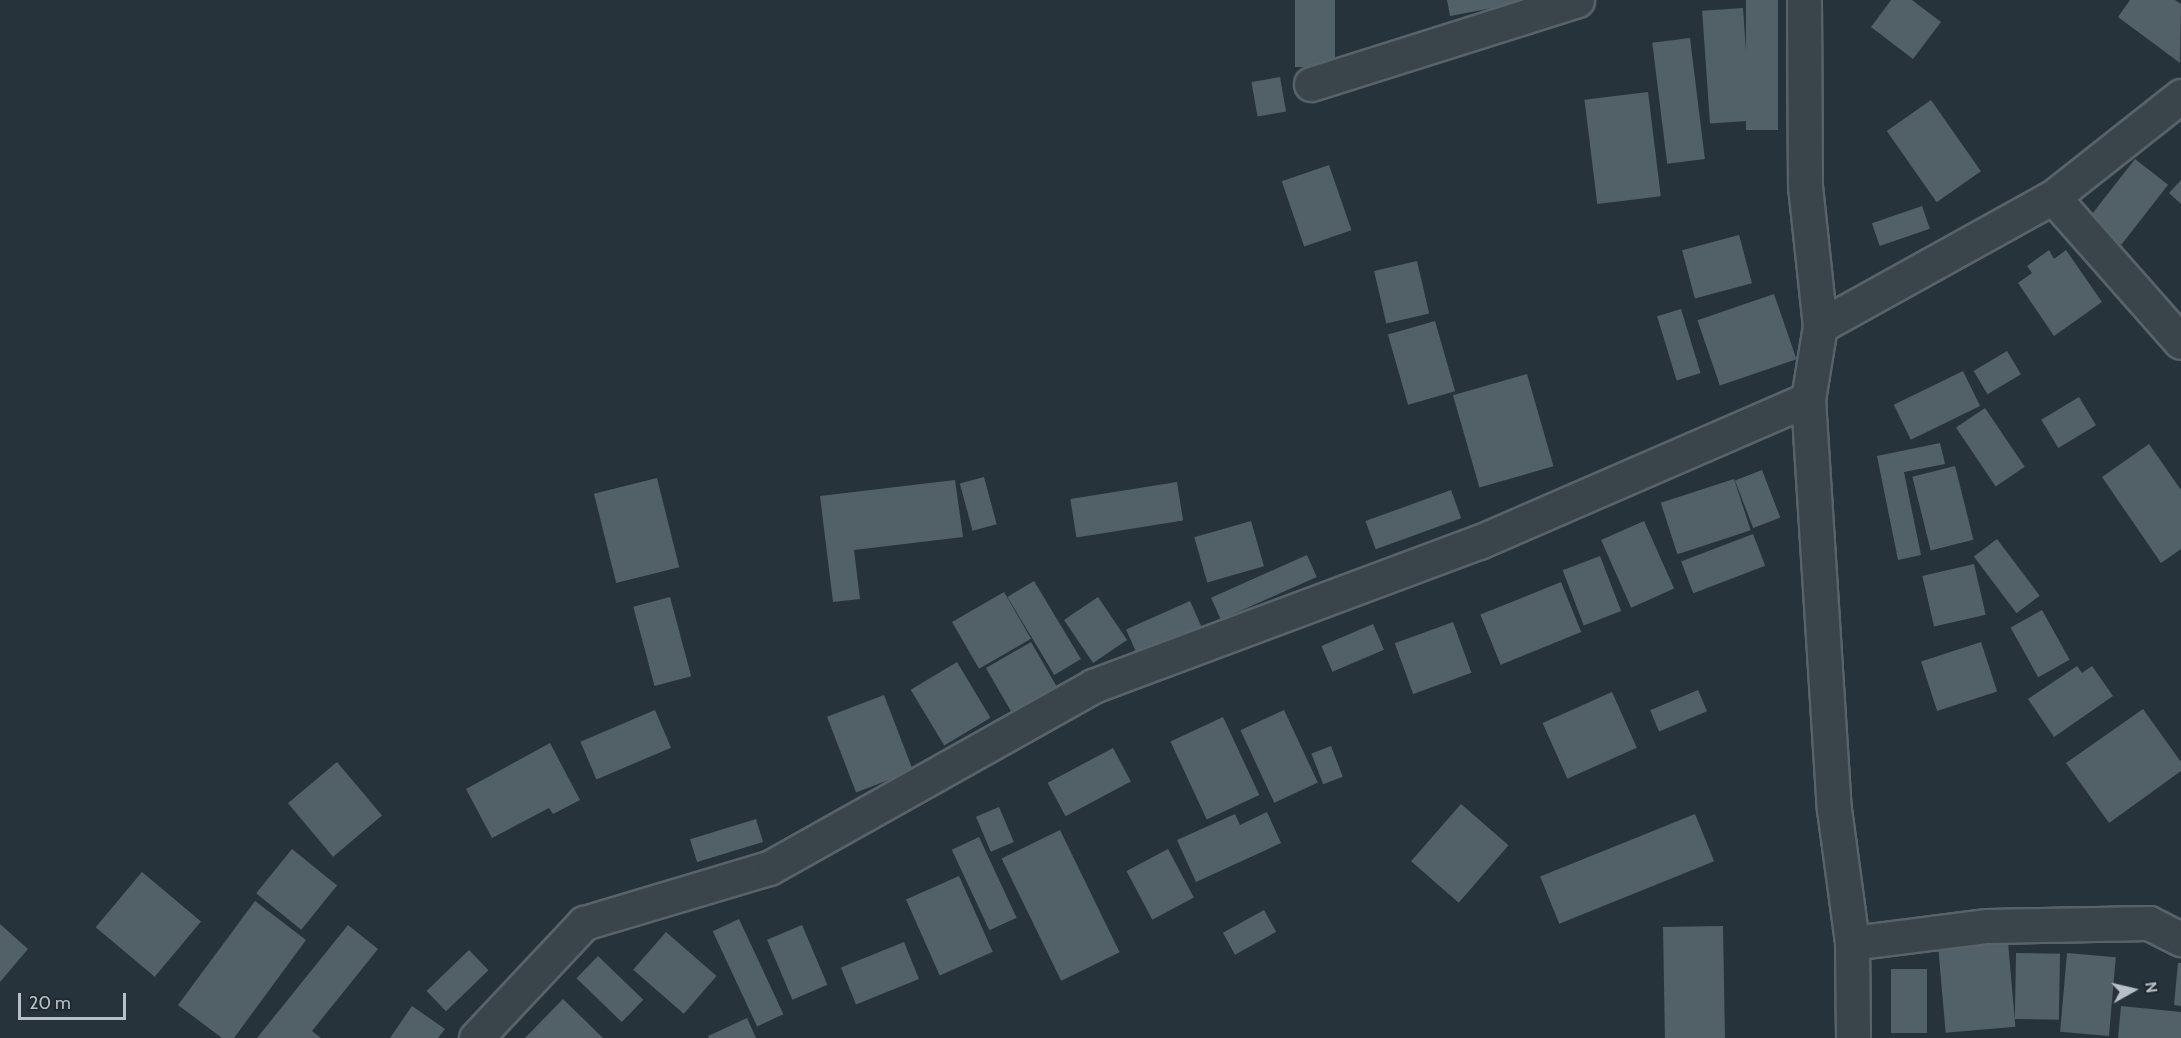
<!DOCTYPE html>
<style>
body{margin:0}
#map{position:relative;width:2181px;height:1038px;overflow:hidden;background:#27333b;font-family:Cabin,sans-serif}
div>[style]{position:absolute}
.building>*{inset:0;background:#526068;transform-origin:0 0}
.roads{filter:drop-shadow(2px 0 #586369) drop-shadow(-2px 0 #586369) drop-shadow(0 2px #586369) drop-shadow(0 -2px #586369)}
.street>*{height:33px;margin:-16.5px;padding:0 16.5px;transform-origin:16.5px;border-radius:16.5px;background:#3a454b}
span{translate:-50% -50%;white-space:nowrap;text-align:center;line-height:1.15;-webkit-text-stroke:5px #1f2a30;paint-order:stroke}
.north{position:absolute;left:2103px;top:960px;width:60px;height:60px;-webkit-text-stroke:4px #1f2a30;paint-order:stroke;rotate:82deg;font-size:16px;font-weight:700;line-height:24px;text-align:center;color:#b6c0c6}
.north::after{content:'';display:block;margin:auto;width:21px;height:27px;background:#b6c0c6;clip-path:polygon(50% 0,100% 100%,50% 72%,0 100%)}
.scale{position:absolute;left:18px;top:993px;width:108px;height:27px;box-sizing:border-box;border:3px solid #b6c0c6;border-top:0;padding-left:8px;font-size:18px;line-height:21px;white-space:nowrap;color:#b6c0c6;-webkit-text-stroke:4px #1f2a30;paint-order:stroke}
</style>
<div id="map">
<div class="building">
<div style="left:1295px;top:0;width:40px;height:67px"></div>
<div style="clip-path:polygon(1447px 0,1519px 0,1519px 3px,1450px 16px)"></div>
<div style="left:1746px;top:0;width:32px;height:130px"></div>
<div style="clip-path:polygon(1891px 0,1912px 0,1941px 22px,1913px 59px,1871px 27px)"></div>
<div style="clip-path:polygon(2130px 0,2175px 0,2181px 4px,2180px 63px,2118px 17px)"></div>
<div style="left:1743px;top:8px;width:113px;height:41px;rotate:86deg"></div>
<div style="left:1690px;top:38px;width:122px;height:38px;rotate:83deg"></div>
<div style="left:1280px;top:77px;width:35px;height:29px;rotate:80deg"></div>
<div style="left:1648px;top:92px;width:105px;height:64px;rotate:83deg"></div>
<div style="left:1931px;top:100px;width:87px;height:54px;rotate:55deg"></div>
<div style="left:2135px;top:159px;width:42px;height:76px;rotate:38deg"></div>
<div style="left:1329px;top:165px;width:69px;height:50px;rotate:71deg"></div>
<div style="clip-path:polygon(2181px 180px,2181px 204px,2169px 193px)"></div>
<div style="left:1922px;top:206px;width:24px;height:53px;rotate:71deg"></div>
<div style="left:1739px;top:235px;width:50px;height:59px;rotate:75deg"></div>
<div style="clip-path:polygon(2049px 250px,2054px 259px,2066px 250px,2102px 302px,2054px 336px,2018px 283px,2032px 273px,2027px 266px)"></div>
<div style="left:1417px;top:261px;width:54px;height:44px;rotate:77deg"></div>
<div style="left:1774px;top:294px;width:69px;height:81px;rotate:71deg"></div>
<div style="left:1681px;top:309px;width:67px;height:25px;rotate:73deg"></div>
<div style="left:1435px;top:321px;width:73px;height:49px;rotate:74deg"></div>
<div style="left:2007px;top:351px;width:27px;height:39px;rotate:59deg"></div>
<div style="left:1963px;top:371px;width:39px;height:77px;rotate:64deg"></div>
<div style="left:1527px;top:374px;width:96px;height:77px;rotate:74deg"></div>
<div style="left:2079px;top:397px;width:33px;height:44px;rotate:59deg"></div>
<div style="left:1985px;top:408px;width:71px;height:35px;rotate:56deg"></div>
<div style="clip-path:polygon(1940px 443px,1945px 464px,1904px 472px,1921px 555px,1898px 560px,1877px 456px)"></div>
<div style="clip-path:polygon(2149px 444px,2181px 490px,2181px 549px,2161px 563px,2102px 477px)"></div>
<div style="left:1955px;top:466px;width:76px;height:44px;rotate:76deg"></div>
<div style="left:1762px;top:470px;width:51px;height:29px;rotate:69deg"></div>
<div style="left:984px;top:477px;width:49px;height:25px;rotate:75deg"></div>
<div style="left:657px;top:478px;width:92px;height:65px;rotate:76deg"></div>
<div style="left:1734px;top:479px;width:54px;height:77px;rotate:72deg"></div>
<div style="clip-path:polygon(955px 480px,963px 537px,854px 550px,860px 599px,833px 602px,820px 496px)"></div>
<div style="left:1177px;top:482px;width:39px;height:108px;rotate:81deg"></div>
<div style="left:1451px;top:490px;width:30px;height:91px;rotate:70deg"></div>
<div style="left:1251px;top:521px;width:47px;height:59px;rotate:74deg"></div>
<div style="left:1644px;top:521px;width:74px;height:47px;rotate:66deg"></div>
<div style="left:1753px;top:534px;width:34px;height:77px;rotate:69deg"></div>
<div style="left:1997px;top:539px;width:71px;height:29px;rotate:53deg"></div>
<div style="left:1307px;top:555px;width:24px;height:105px;rotate:66deg"></div>
<div style="left:1600px;top:556px;width:59px;height:40px;rotate:69deg"></div>
<div style="left:1974px;top:564px;width:52px;height:53px;rotate:77deg"></div>
<div style="left:1034px;top:581px;width:91px;height:31px;rotate:59deg"></div>
<div style="left:1561px;top:582px;width:54px;height:87px;rotate:68deg"></div>
<div style="left:1004px;top:592px;width:54px;height:60px;rotate:60deg"></div>
<div style="left:670px;top:597px;width:82px;height:38px;rotate:75deg"></div>
<div style="left:1098px;top:597px;width:52px;height:41px;rotate:56deg"></div>
<div style="left:1190px;top:601px;width:32px;height:70px;rotate:66deg"></div>
<div style="left:2042px;top:610px;width:57px;height:36px;rotate:61deg"></div>
<div style="left:1453px;top:622px;width:54px;height:62px;rotate:70deg"></div>
<div style="left:1373px;top:624px;width:28px;height:56px;rotate:67deg"></div>
<div style="left:1031px;top:642px;width:54px;height:52px;rotate:60deg"></div>
<div style="left:1981px;top:642px;width:52px;height:63px;rotate:72deg"></div>
<div style="left:957px;top:662px;width:65px;height:54px;rotate:59deg"></div>
<div style="clip-path:polygon(2077px 666px,2082px 673px,2092px 666px,2113px 696px,2054px 737px,2028px 699px)"></div>
<div style="left:1698px;top:690px;width:23px;height:52px;rotate:67deg"></div>
<div style="left:1612px;top:692px;width:61px;height:76px;rotate:66deg"></div>
<div style="left:884px;top:695px;width:81px;height:61px;rotate:69deg"></div>
<div style="clip-path:polygon(2143px 709px,2181px 762px,2181px 771px,2109px 823px,2066px 763px)"></div>
<div style="left:655px;top:710px;width:41px;height:81px;rotate:67deg"></div>
<div style="left:1284px;top:710px;width:80px;height:48px;rotate:65deg"></div>
<div style="left:1223px;top:717px;width:86px;height:58px;rotate:65deg"></div>
<div style="clip-path:polygon(550px 743px,580px 800px,553px 814px,549px 808px,492px 838px,466px 789px)"></div>
<div style="left:1331px;top:746px;width:33px;height:21px;rotate:69deg"></div>
<div style="left:1113px;top:748px;width:38px;height:74px;rotate:62deg"></div>
<div style="left:337px;top:762px;width:70px;height:64px;rotate:50deg"></div>
<div style="left:1461px;top:804px;width:63px;height:76px;rotate:41deg"></div>
<div style="left:999px;top:807px;width:38px;height:25px;rotate:67deg"></div>
<div style="clip-path:polygon(1267px 812px,1281px 843px,1196px 882px,1177px 840px,1235px 814px,1240px 825px)"></div>
<div style="left:1695px;top:814px;width:51px;height:167px;rotate:68deg"></div>
<div style="left:756px;top:819px;width:24px;height:69px;rotate:73deg"></div>
<div style="left:1060px;top:830px;width:136px;height:65px;rotate:64deg"></div>
<div style="left:979px;top:837px;width:89px;height:30px;rotate:65deg"></div>
<div style="left:292px;top:849px;width:58px;height:57px;rotate:39deg"></div>
<div style="left:1168px;top:849px;width:55px;height:47px;rotate:62deg"></div>
<div style="left:142px;top:872px;width:77px;height:72px;rotate:40deg"></div>
<div style="left:959px;top:876px;width:83px;height:58px;rotate:66deg"></div>
<div style="clip-path:polygon(255px 901px,306px 940px,234px 1038px,222px 1038px,178px 1005px)"></div>
<div style="left:1264px;top:910px;width:25px;height:47px;rotate:61deg"></div>
<div style="left:739px;top:919px;width:105px;height:29px;rotate:65deg"></div>
<div style="clip-path:polygon(0 924px,28px 949px,0 982px)"></div>
<div style="clip-path:polygon(348px 925px,378px 949px,312px 1031px,321px 1038px,257px 1038px)"></div>
<div style="left:802px;top:925px;width:65px;height:38px;rotate:67deg"></div>
<div style="left:1723px;top:926px;width:112px;height:60px;rotate:89deg"></div>
<div style="left:666px;top:932px;width:67px;height:50px;rotate:41deg"></div>
<div style="left:904px;top:942px;width:40px;height:68px;rotate:68deg"></div>
<div style="left:2008px;top:942px;width:85px;height:70px;rotate:85deg"></div>
<div style="left:469px;top:950px;width:28px;height:59px;rotate:46deg"></div>
<div style="left:2016px;top:953px;width:44px;height:66px;rotate:1deg"></div>
<div style="left:2067px;top:953px;width:49px;height:79px;rotate:5deg"></div>
<div style="left:598px;top:956px;width:63px;height:31px;rotate:44deg"></div>
<div style="clip-path:polygon(2178px 963px,2181px 963px,2181px 1006px,2174px 1005px)"></div>
<div style="left:1891px;top:969px;width:36px;height:64px"></div>
<div style="clip-path:polygon(563px 999px,603px 1038px,525px 1038px)"></div>
<div style="clip-path:polygon(412px 1006px,445px 1029px,438px 1038px,390px 1038px)"></div>
<div style="clip-path:polygon(2121px 1006px,2181px 1012px,2181px 1038px,2118px 1038px)"></div>
<div style="clip-path:polygon(747px 1018px,756px 1038px,709px 1038px,708px 1036px)"></div>
</div>
<div class="roads">
<div class="street">
<div style="left:1804px;top:0;width:186px;rotate:89.7deg"></div>
<div style="left:1805px;top:186px;width:141px;rotate:83.9deg"></div>
<div style="left:1820px;top:326px;width:74px;rotate:99.3deg"></div>
<div style="left:1808px;top:399px;width:411px;rotate:86.4deg"></div>
<div style="left:1834px;top:809px;width:135px;rotate:82.3deg"></div>
<div style="left:1852px;top:943px;width:95px;rotate:89.4deg"></div>
<div style="left:1311px;top:84px;width:279px;rotate:-17.5deg"></div>
<div style="left:2053px;top:197px;width:193px;rotate:48.6deg"></div>
<div style="left:1820px;top:326px;width:266px;rotate:-29deg"></div>
<div style="left:2053px;top:197px;width:163px;rotate:-38.3deg"></div>
<div style="left:1852px;top:943px;width:136px;rotate:-7.2deg"></div>
<div style="left:1987px;top:926px;width:162px;rotate:-1.1deg"></div>
<div style="left:2149px;top:923px;width:36px;rotate:27deg"></div>
<div style="left:476px;top:1038px;width:158px;rotate:-46.8deg"></div>
<div style="left:584px;top:923px;width:193px;rotate:-16.6deg"></div>
<div style="left:769px;top:868px;width:372px;rotate:-29.3deg"></div>
<div style="left:1093px;top:686px;width:412px;rotate:-20.5deg"></div>
<div style="left:1479px;top:542px;width:359px;rotate:-23.5deg"></div>
</div>
</div>
<div class="north">N</div>
<div class="scale">20 m</div>
</div>
